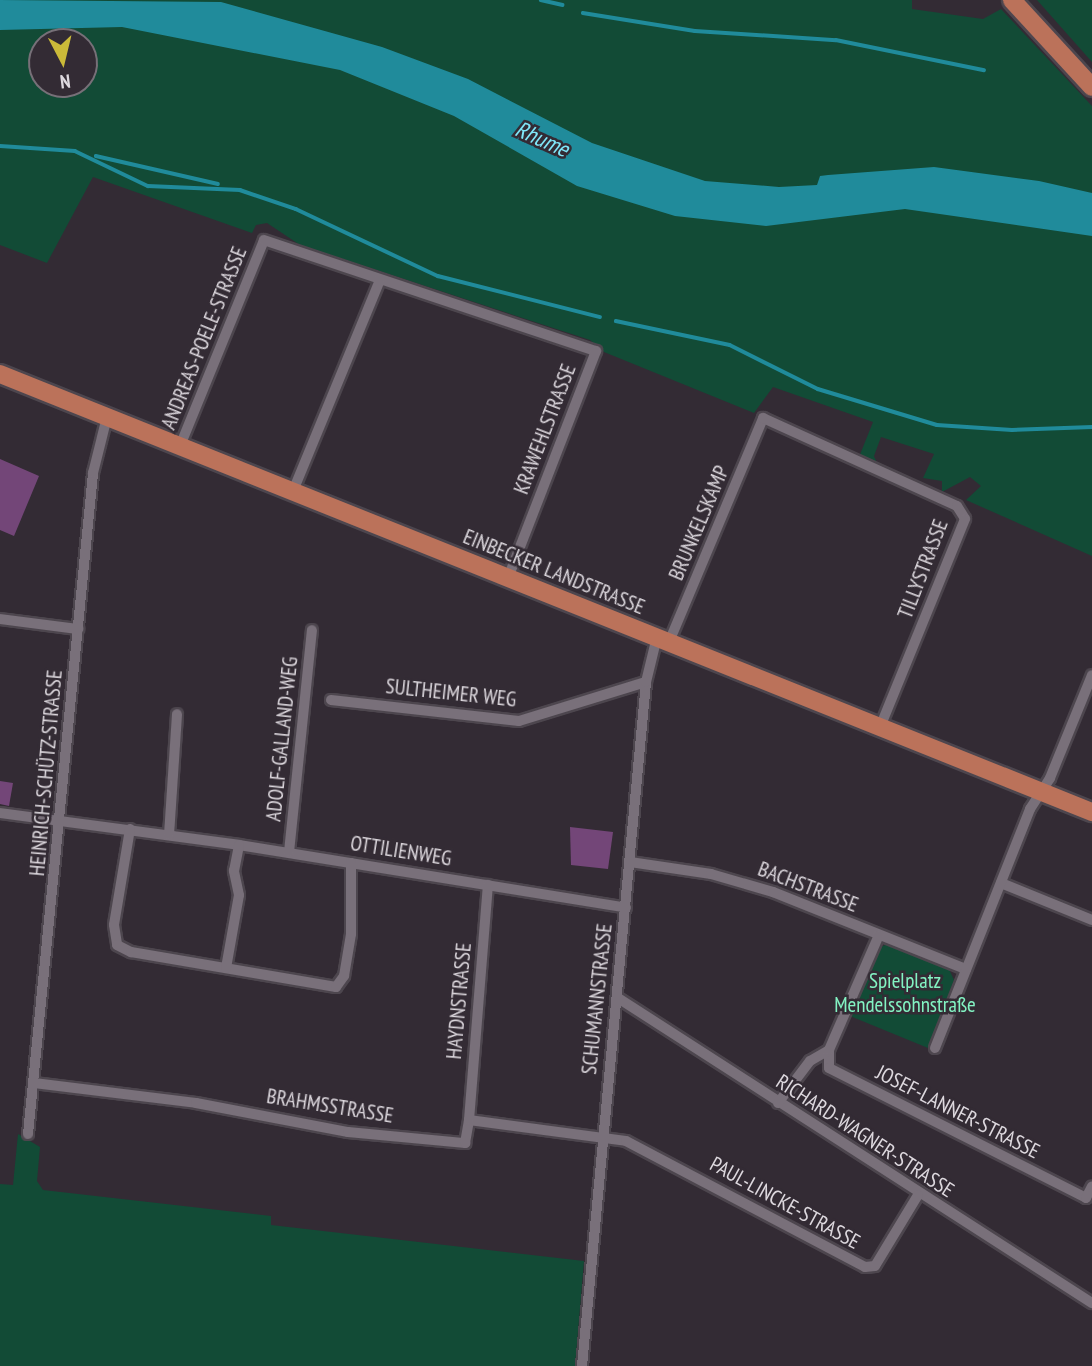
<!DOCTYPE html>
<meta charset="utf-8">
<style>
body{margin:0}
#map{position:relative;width:1092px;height:1366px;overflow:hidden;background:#332b34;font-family:"PT Sans Narrow",sans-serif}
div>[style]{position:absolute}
.green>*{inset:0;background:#124b36}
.water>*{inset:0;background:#208b9b}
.stream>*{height:3.5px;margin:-1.75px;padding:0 1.75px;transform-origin:1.75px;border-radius:1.75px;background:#208b9b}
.building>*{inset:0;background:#734678}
.roads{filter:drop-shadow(2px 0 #4d464e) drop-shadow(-2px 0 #4d464e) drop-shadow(0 2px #4d464e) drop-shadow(0 -2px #4d464e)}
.minor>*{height:10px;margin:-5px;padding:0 5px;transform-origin:5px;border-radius:5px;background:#79707a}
.primary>*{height:18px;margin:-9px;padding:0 9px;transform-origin:9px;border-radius:9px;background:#bb725a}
span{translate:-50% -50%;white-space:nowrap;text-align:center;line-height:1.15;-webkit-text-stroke:5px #332b34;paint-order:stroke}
.street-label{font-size:21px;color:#ddd8de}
.park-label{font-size:21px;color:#83f3c3}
.water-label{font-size:23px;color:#80e7f9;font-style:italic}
.north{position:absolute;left:28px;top:28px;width:70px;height:70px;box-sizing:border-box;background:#332b34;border:2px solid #777078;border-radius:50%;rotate:173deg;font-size:19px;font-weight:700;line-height:28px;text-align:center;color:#ddd8de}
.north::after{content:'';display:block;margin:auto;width:24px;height:32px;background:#cbba39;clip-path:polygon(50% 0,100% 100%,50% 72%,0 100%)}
</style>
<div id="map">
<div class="green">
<div style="clip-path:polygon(evenodd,0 0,912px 0,912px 9px,983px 19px,1001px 9px,1092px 106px,1092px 556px,966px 500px,981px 486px,970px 477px,942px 492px,942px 481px,923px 478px,934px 454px,881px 437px,874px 456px,878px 465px,859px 457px,873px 422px,773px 387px,754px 413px,604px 352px,590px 340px,300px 245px,267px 223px,256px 225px,252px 233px,93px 177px,47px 263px,0 245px,0 0,42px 42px,84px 42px,84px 84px,42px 84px,42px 42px)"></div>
<div style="clip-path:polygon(1037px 0,1092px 0,1092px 62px)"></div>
<div style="clip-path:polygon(890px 943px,948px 967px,954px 980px,928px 1048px,850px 1016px,878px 948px)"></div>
<div style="clip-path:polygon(18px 1134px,40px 1147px,37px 1181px,43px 1190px,271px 1216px,271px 1225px,584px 1261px,575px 1366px,0 1366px,0 1184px,13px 1185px)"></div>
</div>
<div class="water">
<div style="clip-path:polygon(0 0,221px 2px,382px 47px,468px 79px,592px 143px,705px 181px,779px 187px,817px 185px,820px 176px,828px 175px,934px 167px,1039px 181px,1092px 193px,1092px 236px,905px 209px,766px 226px,675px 216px,577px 186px,454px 116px,340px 70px,122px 27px,0 30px)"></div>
</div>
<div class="stream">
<div style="left:541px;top:0;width:22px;rotate:13deg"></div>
<div style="left:583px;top:13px;width:113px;rotate:9.1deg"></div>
<div style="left:695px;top:31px;width:141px;rotate:3.7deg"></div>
<div style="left:836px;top:40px;width:151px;rotate:11.5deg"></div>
<div style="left:0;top:146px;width:75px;rotate:3.8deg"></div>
<div style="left:75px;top:151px;width:81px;rotate:25.6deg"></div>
<div style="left:148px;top:186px;width:92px;rotate:2.5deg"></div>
<div style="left:240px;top:190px;width:59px;rotate:18.7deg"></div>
<div style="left:296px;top:209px;width:157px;rotate:25.3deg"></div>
<div style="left:438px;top:276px;width:167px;rotate:14.2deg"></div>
<div style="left:96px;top:156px;width:125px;rotate:12.9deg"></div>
<div style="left:616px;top:321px;width:116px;rotate:11.9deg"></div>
<div style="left:730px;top:345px;width:98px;rotate:26.6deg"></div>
<div style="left:818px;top:389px;width:124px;rotate:16.8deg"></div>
<div style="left:937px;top:425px;width:75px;rotate:3.8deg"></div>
<div style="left:1012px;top:430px;width:80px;rotate:-2.1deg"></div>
</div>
<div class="building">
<div style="clip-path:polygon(0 459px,39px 476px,14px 536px,0 530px)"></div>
<div style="clip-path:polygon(0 781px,13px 783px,9px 806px,0 804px)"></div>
<div style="clip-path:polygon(570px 827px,613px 832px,608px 869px,571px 865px)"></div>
</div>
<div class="roads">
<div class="minor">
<div style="left:180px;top:446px;width:222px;rotate:-67.8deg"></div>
<div style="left:264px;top:240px;width:350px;rotate:18.5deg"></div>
<div style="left:596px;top:351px;width:243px;rotate:111.2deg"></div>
<div style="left:293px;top:491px;width:228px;rotate:-67.6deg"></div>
<div style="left:0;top:619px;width:79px;rotate:7.3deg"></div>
<div style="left:669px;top:642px;width:243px;rotate:-67.2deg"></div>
<div style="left:763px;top:418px;width:213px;rotate:24.4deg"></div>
<div style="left:957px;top:506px;width:15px;rotate:58deg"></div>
<div style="left:965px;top:519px;width:225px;rotate:112.2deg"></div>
<div style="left:331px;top:700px;width:189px;rotate:6.4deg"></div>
<div style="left:519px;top:721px;width:133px;rotate:-17.1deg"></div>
<div style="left:0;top:813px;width:241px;rotate:7.6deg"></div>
<div style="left:239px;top:845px;width:392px;rotate:9.2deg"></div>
<div style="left:130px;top:829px;width:97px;rotate:99.5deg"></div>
<div style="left:114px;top:925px;width:20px;rotate:81deg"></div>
<div style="left:117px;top:945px;width:16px;rotate:27deg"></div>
<div style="left:131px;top:952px;width:208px;rotate:9.7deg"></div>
<div style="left:336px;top:987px;width:14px;rotate:-54deg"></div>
<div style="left:344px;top:976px;width:43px;rotate:-80.5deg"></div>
<div style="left:351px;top:934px;width:71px;rotate:-90deg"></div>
<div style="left:169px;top:835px;width:121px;rotate:-86.2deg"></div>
<div style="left:289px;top:852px;width:223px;rotate:-84.1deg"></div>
<div style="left:630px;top:862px;width:82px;rotate:8.4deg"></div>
<div style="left:711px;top:874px;width:65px;rotate:16.2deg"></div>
<div style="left:773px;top:892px;width:208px;rotate:21.8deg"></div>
<div style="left:1001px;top:883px;width:98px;rotate:22.1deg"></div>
<div style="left:226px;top:968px;width:74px;rotate:-79.9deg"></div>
<div style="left:239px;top:895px;width:25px;rotate:-102deg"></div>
<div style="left:234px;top:871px;width:26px;rotate:-79deg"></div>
<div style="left:618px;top:998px;width:564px;rotate:32.76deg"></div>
<div style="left:935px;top:1048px;width:257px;rotate:-68.3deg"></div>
<div style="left:1030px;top:809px;width:37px;rotate:-57deg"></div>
<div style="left:1050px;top:778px;width:111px;rotate:-67.8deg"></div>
<div style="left:829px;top:1050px;width:18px;rotate:90deg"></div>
<div style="left:829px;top:1068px;width:288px;rotate:26.8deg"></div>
<div style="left:1086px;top:1198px;width:13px;rotate:-63deg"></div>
<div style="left:34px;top:1083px;width:163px;rotate:7deg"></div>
<div style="left:196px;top:1103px;width:155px;rotate:10.8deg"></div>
<div style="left:348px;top:1132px;width:118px;rotate:5.4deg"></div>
<div style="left:465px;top:1143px;width:23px;rotate:-80deg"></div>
<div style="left:469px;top:1120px;width:158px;rotate:7.6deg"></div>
<div style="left:626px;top:1141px;width:270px;rotate:27.8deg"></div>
<div style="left:865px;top:1267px;width:10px;rotate:-6deg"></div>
<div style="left:875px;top:1266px;width:83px;rotate:-58.8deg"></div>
<div style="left:778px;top:1103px;width:53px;rotate:-52.7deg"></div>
<div style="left:810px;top:1061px;width:22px;rotate:-30deg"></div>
<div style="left:829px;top:1050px;width:125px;rotate:-66.5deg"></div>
<div style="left:469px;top:1120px;width:236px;rotate:-85.4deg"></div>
<div style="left:28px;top:1134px;width:664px;rotate:-84.38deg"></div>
<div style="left:93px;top:473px;width:58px;rotate:-76deg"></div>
<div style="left:582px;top:1366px;width:687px;rotate:-84.65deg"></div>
<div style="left:646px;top:682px;width:46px;rotate:-76.3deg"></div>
</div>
<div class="primary">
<div style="left:1012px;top:0;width:118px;rotate:47.4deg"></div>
<div style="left:0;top:374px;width:1177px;rotate:21.86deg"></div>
</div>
</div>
<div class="street-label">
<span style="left:204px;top:338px;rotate:-68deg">ANDREAS-POELE-STRASSE</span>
<span style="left:545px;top:429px;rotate:-69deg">KRAWEHLSTRASSE</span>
<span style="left:699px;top:523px;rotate:-67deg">BRUNKELSKAMP</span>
<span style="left:923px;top:569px;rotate:-69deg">TILLYSTRASSE</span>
<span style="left:554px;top:572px;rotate:22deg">EINBECKER LANDSTRASSE</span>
<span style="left:451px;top:693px;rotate:6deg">SULTHEIMER WEG</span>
<span style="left:282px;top:739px;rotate:-84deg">ADOLF-GALLAND-WEG</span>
<span style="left:46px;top:773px;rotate:-85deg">HEINRICH-SCHÜTZ-STRASSE</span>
<span style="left:401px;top:851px;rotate:9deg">OTTILIENWEG</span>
<span style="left:808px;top:887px;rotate:21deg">BACHSTRASSE</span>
<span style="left:597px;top:999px;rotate:-84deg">SCHUMANNSTRASSE</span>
<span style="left:459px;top:1001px;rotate:-85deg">HAYDNSTRASSE</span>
<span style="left:330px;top:1106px;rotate:9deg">BRAHMSSTRASSE</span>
<span style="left:958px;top:1112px;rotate:27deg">JOSEF-LANNER-STRASSE</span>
<span style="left:865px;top:1136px;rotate:33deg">RICHARD-WAGNER-STRASSE</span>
<span style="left:785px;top:1203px;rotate:29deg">PAUL-LINCKE-STRASSE</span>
</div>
<div class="park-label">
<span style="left:905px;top:993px">Spielplatz<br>Mendelssohnstraße</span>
</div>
<div class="water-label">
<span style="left:542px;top:139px;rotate:24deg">Rhume</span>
</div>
<div class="north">N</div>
</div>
